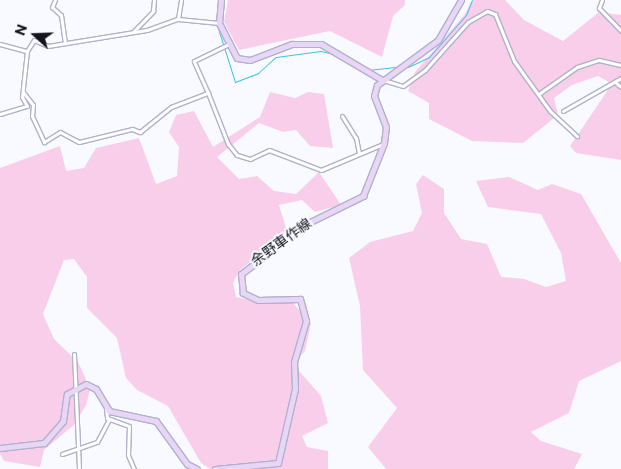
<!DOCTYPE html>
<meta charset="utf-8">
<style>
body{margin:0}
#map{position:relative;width:621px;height:469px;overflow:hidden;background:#f9faff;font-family:Commissioner,"Noto Sans JP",sans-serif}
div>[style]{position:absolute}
.green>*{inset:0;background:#f8ceea}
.stream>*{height:1px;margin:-0.5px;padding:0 0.5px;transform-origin:0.5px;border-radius:0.5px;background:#43c2e7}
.roads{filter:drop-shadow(1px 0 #afb2ca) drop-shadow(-1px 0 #afb2ca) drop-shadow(0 1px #afb2ca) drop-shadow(0 -1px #afb2ca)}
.street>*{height:3px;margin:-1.5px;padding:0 1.5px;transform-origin:1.5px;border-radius:1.5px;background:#fff}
.secondary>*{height:5px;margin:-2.5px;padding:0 2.5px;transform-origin:2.5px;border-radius:2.5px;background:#e9d6f7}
span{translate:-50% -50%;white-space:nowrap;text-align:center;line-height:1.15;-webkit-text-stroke:4px #f9faff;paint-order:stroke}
.street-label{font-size:14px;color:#13141c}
.north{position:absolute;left:10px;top:10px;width:50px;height:50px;-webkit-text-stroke:4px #f9faff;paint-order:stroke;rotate:290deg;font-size:14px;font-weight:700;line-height:20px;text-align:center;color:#13141c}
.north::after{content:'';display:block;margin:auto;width:18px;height:22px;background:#13141c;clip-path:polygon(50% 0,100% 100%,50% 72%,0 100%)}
</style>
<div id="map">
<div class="green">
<div style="clip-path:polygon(228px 0,405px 0,405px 5px,393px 16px,382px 57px,330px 31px,239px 50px,224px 22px)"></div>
<div style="clip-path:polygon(472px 0,505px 0,524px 20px,563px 41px,599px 12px,621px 15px,621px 160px,576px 153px,570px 146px,612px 84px,598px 76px,572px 85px,554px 98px,558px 115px,523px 143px,472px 141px,429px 119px,429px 103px,408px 91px,415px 72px,465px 14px)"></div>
<div style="clip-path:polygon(270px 92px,295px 98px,308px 92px,324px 94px,333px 148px,310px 146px,296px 130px,283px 132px,259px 123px,217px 157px,239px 179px,257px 176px,274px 191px,296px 194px,319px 172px,341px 205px,315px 212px,302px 200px,279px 205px,287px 231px,240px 270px,233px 283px,236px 297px,265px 303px,293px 303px,311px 323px,305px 351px,293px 364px,321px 396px,328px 423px,302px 436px,307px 447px,328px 451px,328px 469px,210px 469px,201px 463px,168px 406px,137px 390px,126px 378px,117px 338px,87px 308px,87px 277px,74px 259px,64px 260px,43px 314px,54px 339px,78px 362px,85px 377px,90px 390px,86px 405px,75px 424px,44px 450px,40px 467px,4px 461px,0 454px,0 168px,60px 146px,66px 171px,84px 168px,96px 148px,139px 138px,156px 184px,177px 176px,179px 147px,169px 132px,176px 115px,194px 111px,213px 147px,260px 117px)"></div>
<div style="clip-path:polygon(423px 175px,444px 189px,444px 213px,461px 239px,487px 244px,501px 277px,524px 279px,546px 287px,566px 281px,561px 253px,541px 214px,488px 207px,476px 181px,509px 177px,538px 190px,552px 184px,581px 194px,621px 263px,621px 361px,579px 381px,569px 413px,531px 432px,541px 441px,582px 454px,574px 469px,386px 469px,368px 447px,397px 408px,363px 370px,360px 306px,349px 258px,370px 242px,413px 231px,422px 213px,416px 184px)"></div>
</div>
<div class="stream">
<div style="left:217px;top:22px;width:22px;rotate:-87deg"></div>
<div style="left:217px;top:25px;width:60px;rotate:72.5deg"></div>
<div style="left:235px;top:82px;width:25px;rotate:-21deg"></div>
<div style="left:258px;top:73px;width:24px;rotate:-42deg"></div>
<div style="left:276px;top:57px;width:45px;rotate:-7.6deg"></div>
<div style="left:321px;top:51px;width:13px;rotate:13deg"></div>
<div style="left:350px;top:64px;width:16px;rotate:27deg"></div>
<div style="left:408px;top:67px;width:23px;rotate:-25deg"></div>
<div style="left:429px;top:57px;width:56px;rotate:-48.6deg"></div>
<div style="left:466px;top:15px;width:16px;rotate:-68deg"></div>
<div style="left:368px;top:70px;width:30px;rotate:-6deg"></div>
</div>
<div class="roads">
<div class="street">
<div style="left:55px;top:0;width:8px;rotate:113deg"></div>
<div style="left:52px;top:7px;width:12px;rotate:42deg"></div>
<div style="left:61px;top:15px;width:27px;rotate:82deg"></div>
<div style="left:602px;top:0;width:9px;rotate:111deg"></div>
<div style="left:599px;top:8px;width:32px;rotate:46deg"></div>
<div style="left:178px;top:19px;width:19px;rotate:-81deg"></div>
<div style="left:134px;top:31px;width:28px;rotate:-46deg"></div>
<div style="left:153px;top:11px;width:11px;rotate:-85deg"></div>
<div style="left:0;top:44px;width:28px;rotate:15deg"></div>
<div style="left:383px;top:80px;width:21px;rotate:17deg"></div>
<div style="left:403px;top:86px;width:27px;rotate:-36deg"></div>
<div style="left:425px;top:70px;width:64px;rotate:-48.1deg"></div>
<div style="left:468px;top:22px;width:22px;rotate:-30deg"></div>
<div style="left:487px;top:11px;width:9px;rotate:21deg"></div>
<div style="left:495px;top:14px;width:51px;rotate:68deg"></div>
<div style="left:514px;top:61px;width:62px;rotate:54.2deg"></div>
<div style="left:550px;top:111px;width:37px;rotate:43deg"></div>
<div style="left:616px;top:83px;width:6px;rotate:39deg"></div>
<div style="left:23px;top:92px;width:16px;rotate:52deg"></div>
<div style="left:33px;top:105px;width:11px;rotate:95deg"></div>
<div style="left:32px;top:116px;width:29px;rotate:65deg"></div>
<div style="left:44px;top:142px;width:19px;rotate:-32deg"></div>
<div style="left:60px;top:132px;width:21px;rotate:28deg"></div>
<div style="left:79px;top:142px;width:55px;rotate:-13.8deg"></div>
<div style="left:132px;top:129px;width:9px;rotate:21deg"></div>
<div style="left:140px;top:132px;width:40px;rotate:-39deg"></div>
<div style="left:171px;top:107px;width:40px;rotate:-21deg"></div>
<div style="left:208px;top:93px;width:35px;rotate:-114deg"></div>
<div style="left:194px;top:61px;width:39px;rotate:-26deg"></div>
<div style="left:208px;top:93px;width:55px;rotate:68.6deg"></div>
<div style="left:228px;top:144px;width:14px;rotate:51deg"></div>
<div style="left:237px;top:155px;width:14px;rotate:17deg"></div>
<div style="left:250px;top:159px;width:21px;rotate:-25deg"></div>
<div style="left:269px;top:150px;width:56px;rotate:21deg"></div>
<div style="left:321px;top:170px;width:67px;rotate:-22.8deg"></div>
<div style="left:540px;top:93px;width:45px;rotate:-35.1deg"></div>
<div style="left:577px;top:67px;width:23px;rotate:-18deg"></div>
<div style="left:599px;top:60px;width:23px;rotate:13deg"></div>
<div style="left:563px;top:111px;width:67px;rotate:-29.6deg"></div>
<div style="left:0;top:114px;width:28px;rotate:-17deg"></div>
<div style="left:27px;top:106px;width:10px;rotate:-119deg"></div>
<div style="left:22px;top:97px;width:46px;rotate:-83.8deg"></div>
<div style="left:27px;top:51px;width:13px;rotate:-58deg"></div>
<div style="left:34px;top:40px;width:15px;rotate:23deg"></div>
<div style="left:48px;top:46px;width:100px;rotate:-9.2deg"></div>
<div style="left:147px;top:30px;width:33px;rotate:-20deg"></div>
<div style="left:178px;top:19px;width:41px;rotate:5.6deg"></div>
<div style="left:342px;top:116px;width:26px;rotate:58deg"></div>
<div style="left:356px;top:138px;width:16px;rotate:79deg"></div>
<div style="left:74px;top:354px;width:115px;rotate:87.5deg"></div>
<div style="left:106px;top:408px;width:10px;rotate:84deg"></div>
<div style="left:107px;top:418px;width:23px;rotate:20deg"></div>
<div style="left:129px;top:426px;width:29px;rotate:92deg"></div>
<div style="left:128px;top:455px;width:15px;rotate:67deg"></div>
<div style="left:62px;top:454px;width:37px;rotate:-19deg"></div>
<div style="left:97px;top:442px;width:26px;rotate:-62deg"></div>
</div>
<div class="secondary">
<div style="left:221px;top:0;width:23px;rotate:95deg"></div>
<div style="left:219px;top:23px;width:39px;rotate:63deg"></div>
<div style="left:237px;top:58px;width:13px;rotate:9deg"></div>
<div style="left:250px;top:60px;width:45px;rotate:-20.9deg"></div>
<div style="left:292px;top:44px;width:29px"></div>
<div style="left:321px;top:44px;width:71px;rotate:30.5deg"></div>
<div style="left:0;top:448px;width:44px;rotate:-6.5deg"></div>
<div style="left:44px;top:443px;width:29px;rotate:-49deg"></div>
<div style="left:63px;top:421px;width:27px;rotate:-82deg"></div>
<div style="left:67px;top:394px;width:21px;rotate:-28deg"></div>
<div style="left:86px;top:384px;width:11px;rotate:27deg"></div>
<div style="left:96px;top:389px;width:26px;rotate:59deg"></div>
<div style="left:109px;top:411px;width:48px;rotate:12deg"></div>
<div style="left:156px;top:421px;width:53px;rotate:54.2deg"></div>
<div style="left:187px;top:464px;width:11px;rotate:27deg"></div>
<div style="left:215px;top:469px;width:63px;rotate:-5.4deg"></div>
<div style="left:278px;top:463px;width:76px;rotate:-77.1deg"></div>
<div style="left:295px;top:389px;width:27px;rotate:-92deg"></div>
<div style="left:294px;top:362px;width:43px;rotate:-73.7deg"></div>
<div style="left:306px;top:321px;width:23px;rotate:-105deg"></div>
<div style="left:300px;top:299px;width:42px;rotate:178.6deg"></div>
<div style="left:258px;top:300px;width:17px;rotate:-155deg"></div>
<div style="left:243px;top:293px;width:19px;rotate:-96deg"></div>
<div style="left:241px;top:274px;width:82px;rotate:-37.6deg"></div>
<div style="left:306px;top:224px;width:64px;rotate:-26.2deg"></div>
<div style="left:363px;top:196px;width:57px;rotate:-68.4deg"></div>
<div style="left:384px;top:143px;width:16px;rotate:-83deg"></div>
<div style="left:386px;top:127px;width:33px;rotate:-111deg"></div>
<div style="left:374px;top:96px;width:11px;rotate:-75deg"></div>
<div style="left:377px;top:85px;width:76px;rotate:-36.4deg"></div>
<div style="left:438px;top:40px;width:46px;rotate:-60.1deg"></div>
</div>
</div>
<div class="street-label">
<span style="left:281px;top:242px;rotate:-36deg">余野車作線</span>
</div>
<div class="north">N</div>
</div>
